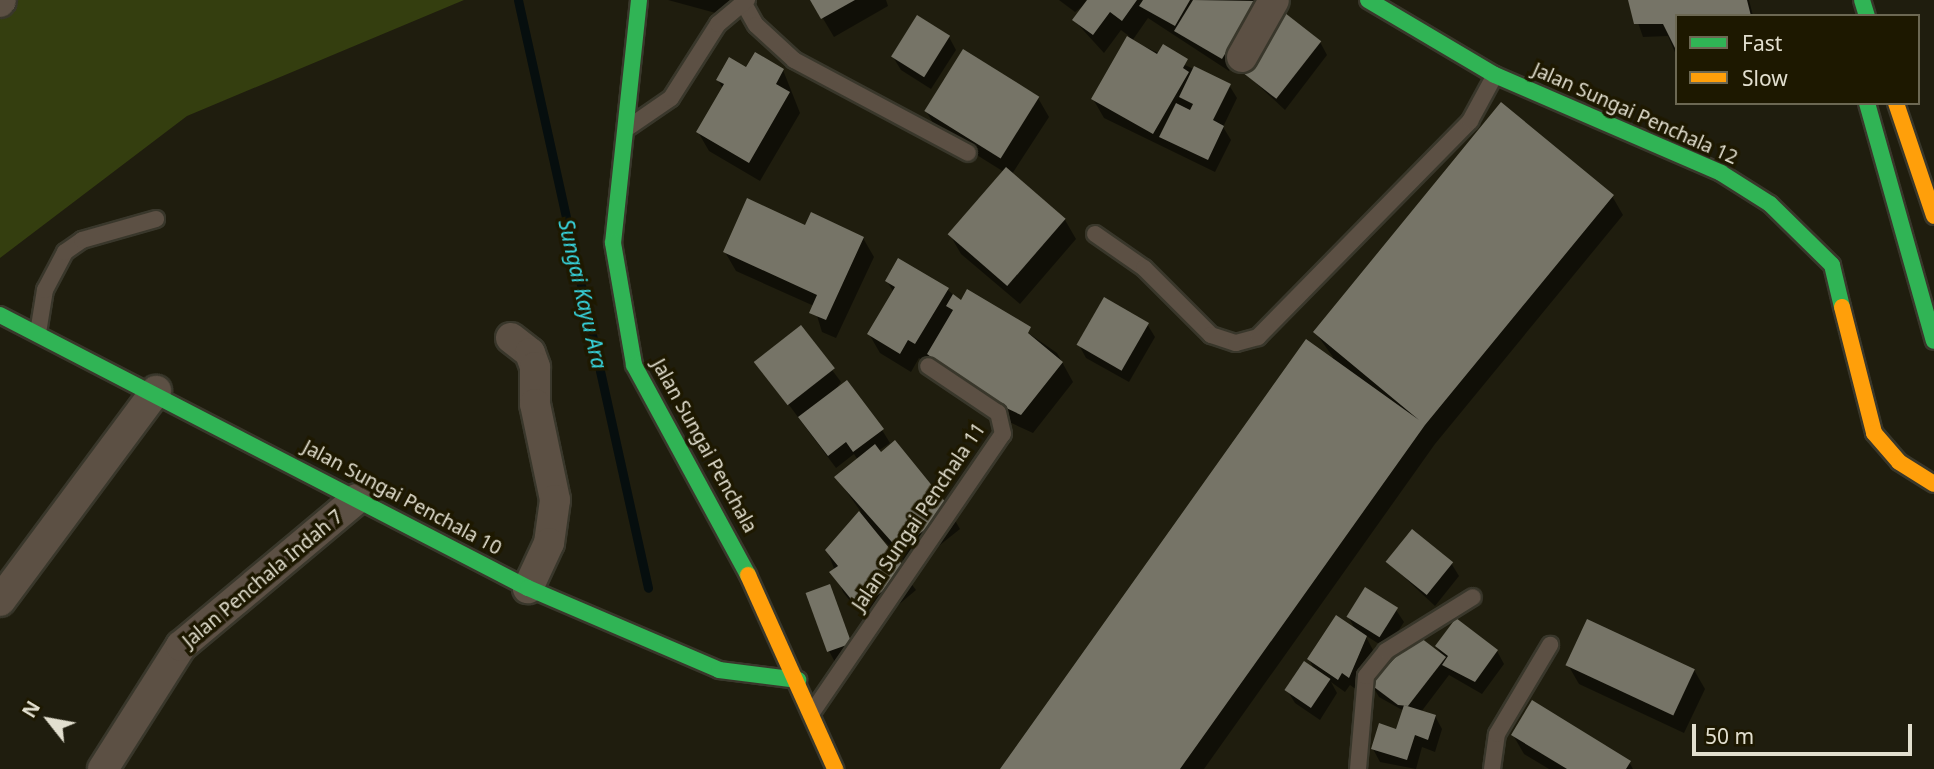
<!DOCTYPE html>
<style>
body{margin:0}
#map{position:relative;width:1934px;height:769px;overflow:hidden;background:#1f1d0e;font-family:"Noto Sans",sans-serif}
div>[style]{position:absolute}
.green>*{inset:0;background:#343e0f}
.shadow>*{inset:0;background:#0007}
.stream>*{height:9px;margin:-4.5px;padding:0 4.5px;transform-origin:4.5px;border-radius:4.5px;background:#060e0e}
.building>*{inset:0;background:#767467;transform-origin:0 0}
.roads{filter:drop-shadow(2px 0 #39372b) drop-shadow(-2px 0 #39372b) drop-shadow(0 2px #39372b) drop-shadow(0 -2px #39372b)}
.lane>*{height:16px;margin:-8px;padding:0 8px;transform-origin:8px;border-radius:8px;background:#5c5044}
.street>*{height:30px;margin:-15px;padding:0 15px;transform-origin:15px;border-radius:15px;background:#5c5044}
.fast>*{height:16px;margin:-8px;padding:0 8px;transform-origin:8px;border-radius:8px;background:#30b455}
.slow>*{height:16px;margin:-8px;padding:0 8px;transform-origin:8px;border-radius:8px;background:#ff9f0a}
span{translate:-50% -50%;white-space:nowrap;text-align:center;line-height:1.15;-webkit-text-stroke:7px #1d1800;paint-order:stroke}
.street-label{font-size:19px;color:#e2dfcf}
.water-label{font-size:21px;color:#38d7e0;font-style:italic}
.legend{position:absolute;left:1675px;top:14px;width:245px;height:91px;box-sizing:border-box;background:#1d1800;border:2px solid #6c6853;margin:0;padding:9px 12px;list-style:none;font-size:21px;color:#e2dfcf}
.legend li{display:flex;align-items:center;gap:14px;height:35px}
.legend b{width:35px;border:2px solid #6c6853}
.north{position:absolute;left:14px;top:685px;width:70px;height:70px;-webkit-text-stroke:5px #1d1800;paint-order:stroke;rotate:301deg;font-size:19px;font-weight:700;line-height:28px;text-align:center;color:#e2dfcf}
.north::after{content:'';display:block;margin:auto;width:24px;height:32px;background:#e2dfcf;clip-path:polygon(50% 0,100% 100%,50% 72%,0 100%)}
.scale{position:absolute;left:1692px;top:724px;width:220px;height:32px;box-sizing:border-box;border:4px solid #e2dfcf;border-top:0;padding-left:9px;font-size:21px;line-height:24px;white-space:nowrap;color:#e2dfcf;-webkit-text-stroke:5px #1d1800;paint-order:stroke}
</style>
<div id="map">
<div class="green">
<div style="clip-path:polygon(0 0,464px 0,187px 116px,0 258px)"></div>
</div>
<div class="shadow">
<div style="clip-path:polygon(668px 0,738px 0,734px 18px)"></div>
<div style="clip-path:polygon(812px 0,886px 0,888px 6px,834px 37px)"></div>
<div style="clip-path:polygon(1059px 0,1288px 0,1263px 14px,1229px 71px,1148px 18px,1132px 41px,1229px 85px,1237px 98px,1223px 127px,1231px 140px,1215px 172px,1104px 118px,1093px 99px,1129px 36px,1121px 30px,1104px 53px,1074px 20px,1087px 3px,1075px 12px)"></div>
<div style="clip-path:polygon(1630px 0,1749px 0,1753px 16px,1677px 16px,1677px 57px,1668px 36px,1643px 37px)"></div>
<div style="clip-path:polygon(949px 37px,956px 50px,931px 89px,901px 70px,893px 57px)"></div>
<div style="clip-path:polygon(1320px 42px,1327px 55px,1285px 110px,1243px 71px)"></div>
<div style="clip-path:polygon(747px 70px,783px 70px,800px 113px,760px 181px,709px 151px,698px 132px,723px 89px,718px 80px)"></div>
<div style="clip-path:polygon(1038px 98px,1049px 117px,1012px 174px,1065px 220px,1076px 239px,1020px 304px,961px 254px,950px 235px,1004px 172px,937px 130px,926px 111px)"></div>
<div style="clip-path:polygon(1612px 196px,1623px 215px,1435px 444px,1204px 769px,1002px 769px,1333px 357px,1315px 332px)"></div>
<div style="clip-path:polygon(806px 227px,863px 238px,874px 257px,836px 338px,822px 332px,814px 306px,736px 271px,725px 252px)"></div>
<div style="clip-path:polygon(887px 281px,948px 290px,961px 302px,968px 291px,1057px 353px,1073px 382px,1033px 433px,981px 409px,940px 374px,930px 356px,926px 362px,919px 358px,911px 372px,880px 353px,869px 334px,894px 293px)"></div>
<div style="clip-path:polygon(1147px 324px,1155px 337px,1129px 382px,1086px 358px,1079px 345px)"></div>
<div style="clip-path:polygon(800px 327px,841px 382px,834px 392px,882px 430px,890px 443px,878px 451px,949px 510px,960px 529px,911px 568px,860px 516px,916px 590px,878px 622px,867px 622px,843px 592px,827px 550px,861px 512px,837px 478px,858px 460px,854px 454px,836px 468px,757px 362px)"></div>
<div style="clip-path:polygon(1387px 561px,1451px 563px,1459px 576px,1435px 606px)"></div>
<div style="clip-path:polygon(829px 586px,857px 656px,836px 664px,829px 651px)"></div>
<div style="clip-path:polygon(1396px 610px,1404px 622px,1387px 649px,1365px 635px,1373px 650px,1357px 690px,1350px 685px,1345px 692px,1331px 682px,1337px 693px,1320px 720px,1295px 703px,1287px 690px,1315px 671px,1309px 659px,1356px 631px,1348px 616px)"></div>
<div style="clip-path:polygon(1437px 647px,1497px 651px,1504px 664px,1482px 694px,1449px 675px,1421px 712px,1435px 716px,1442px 729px,1435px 752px,1422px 747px,1416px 769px,1380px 762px,1373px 749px,1398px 731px,1404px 711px,1379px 697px,1372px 685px,1442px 656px)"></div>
<div style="clip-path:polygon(1568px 665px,1694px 670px,1705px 689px,1684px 733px,1579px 684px)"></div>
<div style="clip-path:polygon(1513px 735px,1629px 762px,1633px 769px,1549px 769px,1524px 754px)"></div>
</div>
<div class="stream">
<div style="left:518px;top:0;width:602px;rotate:77.53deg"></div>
</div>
<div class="building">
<div style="clip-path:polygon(810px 0,855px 0,821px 19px)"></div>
<div style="clip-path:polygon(1087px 0,1137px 0,1122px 21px,1110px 12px,1093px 35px,1072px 20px)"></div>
<div style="clip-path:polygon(1143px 0,1190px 0,1175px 26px,1139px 6px)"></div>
<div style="clip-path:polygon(1193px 0,1256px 1px,1222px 59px,1174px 31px)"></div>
<div style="clip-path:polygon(1628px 0,1747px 0,1751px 16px,1677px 16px,1677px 52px,1663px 24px,1634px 24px)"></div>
<div style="left:1285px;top:13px;width:46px;height:73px;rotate:38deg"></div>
<div style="left:917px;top:15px;width:39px;height:49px;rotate:32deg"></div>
<div style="clip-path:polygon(1127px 36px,1157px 54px,1163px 44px,1188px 59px,1183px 68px,1189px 72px,1153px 134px,1091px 99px)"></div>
<div style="left:963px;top:49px;width:90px;height:73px;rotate:32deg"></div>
<div style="clip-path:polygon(755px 52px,784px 69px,776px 84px,790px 92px,749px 163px,696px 132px,724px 84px,716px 80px,729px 57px,746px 67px)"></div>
<div style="clip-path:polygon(1194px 66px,1231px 84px,1213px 120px,1224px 126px,1208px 160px,1159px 137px,1176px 103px,1190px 110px,1193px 104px,1179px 97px)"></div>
<div style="clip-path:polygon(1501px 102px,1614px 195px,1425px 425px,1180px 769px,1000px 769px,1306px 339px,1419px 420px,1313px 332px)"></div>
<div style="left:1006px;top:167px;width:79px;height:89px;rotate:41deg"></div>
<div style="clip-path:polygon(747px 198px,805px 225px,811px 212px,864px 237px,826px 320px,809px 313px,817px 295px,723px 252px)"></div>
<div style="clip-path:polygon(898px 258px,949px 288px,915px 344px,908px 340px,900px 354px,867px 334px,895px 287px,885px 281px)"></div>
<div style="clip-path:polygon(967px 289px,1031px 327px,1028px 333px,1063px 362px,1021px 415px,968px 390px,971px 385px,927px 354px,953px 310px,946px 306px,953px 294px,961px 300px)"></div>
<div style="left:1104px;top:297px;width:52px;height:55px;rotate:30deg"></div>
<div style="left:801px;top:325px;width:55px;height:60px;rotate:52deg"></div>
<div style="clip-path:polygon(847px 380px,884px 429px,853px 452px,846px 442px,828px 456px,798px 417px)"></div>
<div style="clip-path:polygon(895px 440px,951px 509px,899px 550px,834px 477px,875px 444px,881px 452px)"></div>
<div style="clip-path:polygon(859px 511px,907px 570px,866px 605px,861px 599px,855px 604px,829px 572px,838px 566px,825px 550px)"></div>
<div style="left:1412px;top:529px;width:53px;height:42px;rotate:39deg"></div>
<div style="left:830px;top:584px;width:63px;height:26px;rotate:70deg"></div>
<div style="left:1365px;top:587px;width:39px;height:35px;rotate:32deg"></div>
<div style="clip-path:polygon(1336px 615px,1367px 636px,1349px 678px,1342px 673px,1338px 680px,1307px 659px)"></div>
<div style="clip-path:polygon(1456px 618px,1498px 650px,1475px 682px,1442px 665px,1448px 656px,1435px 646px)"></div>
<div style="left:1587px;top:619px;width:119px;height:51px;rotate:25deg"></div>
<div style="clip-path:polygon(1417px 635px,1446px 657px,1408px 706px,1398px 705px,1370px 684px)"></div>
<div style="left:1304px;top:661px;width:32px;height:35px;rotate:34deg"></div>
<div style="clip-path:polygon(1532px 700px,1631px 761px,1626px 769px,1567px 769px,1511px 735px)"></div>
<div style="clip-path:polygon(1404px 705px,1436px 715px,1428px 740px,1415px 735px,1407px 760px,1371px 749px,1379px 723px,1396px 729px)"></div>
</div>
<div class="roads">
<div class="lane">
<div style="left:743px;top:2px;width:26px;rotate:61deg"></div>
<div style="left:756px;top:25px;width:52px;rotate:42.6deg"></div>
<div style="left:794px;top:60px;width:197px;rotate:28.1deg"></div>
<div style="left:629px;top:127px;width:51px;rotate:-34.6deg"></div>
<div style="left:671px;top:98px;width:88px;rotate:-57.6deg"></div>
<div style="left:718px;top:24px;width:38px;rotate:-40deg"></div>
<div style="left:1095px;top:234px;width:60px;rotate:34.8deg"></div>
<div style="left:1144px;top:268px;width:95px;rotate:45deg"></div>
<div style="left:1211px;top:335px;width:26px;rotate:18deg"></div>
<div style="left:1236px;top:343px;width:23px;rotate:-15deg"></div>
<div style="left:1258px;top:337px;width:303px;rotate:-45.5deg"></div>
<div style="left:1470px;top:121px;width:52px;rotate:-61.5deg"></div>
<div style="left:38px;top:333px;width:44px;rotate:-80.8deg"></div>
<div style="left:45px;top:290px;width:43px;rotate:-62.2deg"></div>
<div style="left:65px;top:252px;width:21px;rotate:-35deg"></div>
<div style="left:82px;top:240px;width:77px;rotate:-15.8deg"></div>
<div style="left:813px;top:711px;width:336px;rotate:-55.6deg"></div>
<div style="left:1003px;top:434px;width:22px;rotate:-103deg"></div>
<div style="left:998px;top:413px;width:84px;rotate:-146.1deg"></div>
<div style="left:1358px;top:769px;width:93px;rotate:-85.1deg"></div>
<div style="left:1366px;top:676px;width:32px;rotate:-51deg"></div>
<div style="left:1386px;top:651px;width:102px;rotate:-31.8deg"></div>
<div style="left:1492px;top:769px;width:35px;rotate:-82deg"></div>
<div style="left:1497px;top:734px;width:104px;rotate:-59.2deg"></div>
</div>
<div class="street">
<div style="left:0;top:2px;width:2px;rotate:-63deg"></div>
<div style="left:1242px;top:57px;width:65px;rotate:-60.7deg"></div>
<div style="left:511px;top:338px;width:24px;rotate:38deg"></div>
<div style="left:530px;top:353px;width:15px;rotate:70deg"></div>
<div style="left:535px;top:367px;width:37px;rotate:90deg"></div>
<div style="left:535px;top:404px;width:98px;rotate:78.2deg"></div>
<div style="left:555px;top:500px;width:43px;rotate:97.9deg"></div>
<div style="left:549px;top:543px;width:50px;rotate:115deg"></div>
<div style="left:0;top:601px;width:262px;rotate:-53.4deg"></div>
<div style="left:103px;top:769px;width:146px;rotate:-57.6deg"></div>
<div style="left:181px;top:646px;width:229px;rotate:-39.9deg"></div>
</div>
<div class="fast">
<div style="left:639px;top:0;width:244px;rotate:96.1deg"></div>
<div style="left:613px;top:243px;width:124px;rotate:80.2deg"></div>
<div style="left:634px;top:365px;width:239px;rotate:61.5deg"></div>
<div style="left:1368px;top:0;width:147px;rotate:30.6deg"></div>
<div style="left:1495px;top:75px;width:246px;rotate:23.4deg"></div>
<div style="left:1721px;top:173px;width:58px;rotate:32.3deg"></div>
<div style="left:1770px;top:204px;width:87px;rotate:44.5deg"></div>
<div style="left:1832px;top:265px;width:43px;rotate:76.6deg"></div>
<div style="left:1862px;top:0;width:17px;rotate:73deg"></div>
<div style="left:1867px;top:103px;width:247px;rotate:74.3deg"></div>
<div style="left:0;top:315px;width:594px;rotate:27.34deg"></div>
<div style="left:528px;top:588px;width:208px;rotate:23.2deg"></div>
<div style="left:719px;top:670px;width:80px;rotate:7.2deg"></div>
</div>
<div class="slow">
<div style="left:1896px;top:103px;width:119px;rotate:71.4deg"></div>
<div style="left:1842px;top:307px;width:130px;rotate:75.7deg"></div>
<div style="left:1874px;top:433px;width:38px;rotate:49deg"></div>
<div style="left:1899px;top:462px;width:41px;rotate:32.2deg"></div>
<div style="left:748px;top:575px;width:213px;rotate:65.8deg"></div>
</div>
</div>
<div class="street-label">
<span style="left:1635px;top:114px;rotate:24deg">Jalan Sungai Penchala 12</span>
<span style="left:704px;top:446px;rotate:61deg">Jalan Sungai Penchala</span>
<span style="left:402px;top:498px;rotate:28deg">Jalan Sungai Penchala 10</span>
<span style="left:919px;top:517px;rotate:-56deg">Jalan Sungai Penchala 11</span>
<span style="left:263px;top:579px;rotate:-40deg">Jalan Penchala Indah 7</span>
</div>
<div class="water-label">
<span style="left:583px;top:294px;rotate:77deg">Sungai Kayu Ara</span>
</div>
<ul class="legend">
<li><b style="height:9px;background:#30b455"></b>Fast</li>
<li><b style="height:9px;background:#ff9f0a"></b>Slow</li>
</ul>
<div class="north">N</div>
<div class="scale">50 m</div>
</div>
